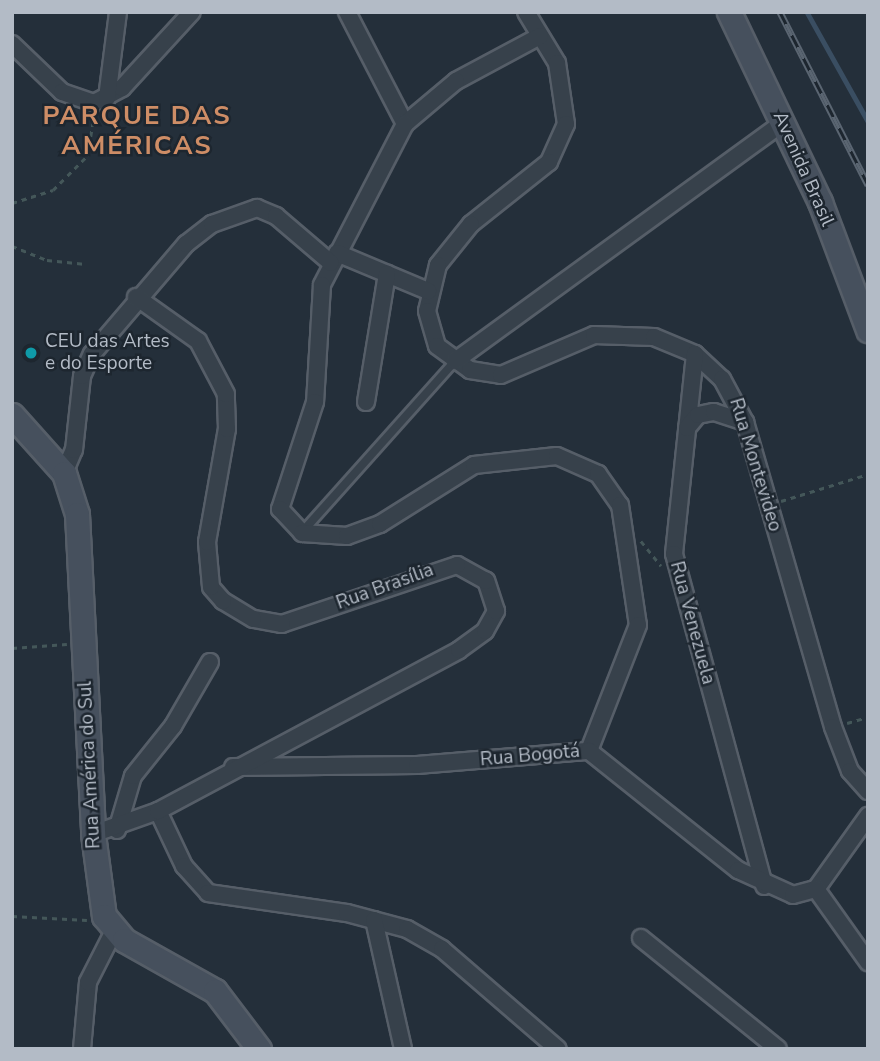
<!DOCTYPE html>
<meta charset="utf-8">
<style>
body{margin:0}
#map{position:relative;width:880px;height:1061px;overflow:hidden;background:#242f3a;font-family:"Nunito Sans",sans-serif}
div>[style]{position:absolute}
.stream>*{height:4.5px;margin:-2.25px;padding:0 2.25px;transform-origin:2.25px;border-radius:2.25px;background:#3a4e62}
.path>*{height:2.5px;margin-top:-1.25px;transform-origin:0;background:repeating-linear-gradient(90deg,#445759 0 5px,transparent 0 10px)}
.roads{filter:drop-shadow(2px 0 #565e68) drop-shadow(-2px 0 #565e68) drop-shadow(0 2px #565e68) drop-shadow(0 -2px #565e68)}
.lane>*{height:8px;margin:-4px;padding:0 4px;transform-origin:4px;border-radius:4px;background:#37414b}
.street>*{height:16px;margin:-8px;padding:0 8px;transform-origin:8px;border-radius:8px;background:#37414b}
.secondary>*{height:23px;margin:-11.5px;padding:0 11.5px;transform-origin:11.5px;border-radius:11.5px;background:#46505d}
.rail>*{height:7px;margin-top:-3.5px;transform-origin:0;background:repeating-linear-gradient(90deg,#1d262f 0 13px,#5a6571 0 26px);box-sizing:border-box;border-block:2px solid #5a6571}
.dots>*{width:19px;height:19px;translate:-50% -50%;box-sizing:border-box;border:4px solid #1d262f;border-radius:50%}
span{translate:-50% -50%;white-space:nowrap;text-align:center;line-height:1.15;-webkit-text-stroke:5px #1d262f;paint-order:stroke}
.street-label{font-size:19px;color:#b3bbc6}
.poi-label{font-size:19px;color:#b3bbc6}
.left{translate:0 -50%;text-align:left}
.district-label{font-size:26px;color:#ce8d66;font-weight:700;letter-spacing:2px}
.frame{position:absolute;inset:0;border:14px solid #b3bbc6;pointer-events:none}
</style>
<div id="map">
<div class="stream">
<div style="left:807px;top:12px;width:125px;rotate:60.8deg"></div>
</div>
<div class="path">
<div style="left:12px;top:203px;width:43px;rotate:-17.6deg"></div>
<div style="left:53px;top:190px;width:48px;rotate:-45deg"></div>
<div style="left:87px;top:156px;width:40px;rotate:-80deg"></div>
<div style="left:12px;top:246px;width:38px;rotate:22deg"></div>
<div style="left:47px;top:260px;width:39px;rotate:6deg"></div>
<div style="left:781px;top:501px;width:91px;rotate:-17.2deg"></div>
<div style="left:641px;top:541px;width:32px;rotate:51deg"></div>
<div style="left:12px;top:648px;width:55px;rotate:-4.2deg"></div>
<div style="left:847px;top:723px;width:22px;rotate:-16deg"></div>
<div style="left:12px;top:916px;width:75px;rotate:3.1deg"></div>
</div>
<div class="roads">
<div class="lane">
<div style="left:303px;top:531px;width:228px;rotate:-48.2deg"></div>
</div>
<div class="street">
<div style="left:347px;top:12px;width:126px;rotate:62.6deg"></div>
<div style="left:526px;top:12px;width:60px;rotate:58.7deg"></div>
<div style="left:557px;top:63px;width:62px;rotate:81.6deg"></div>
<div style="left:566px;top:124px;width:42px;rotate:114.1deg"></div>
<div style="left:549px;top:162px;width:100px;rotate:141.5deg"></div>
<div style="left:471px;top:224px;width:53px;rotate:128.8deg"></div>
<div style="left:438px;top:265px;width:47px;rotate:103.4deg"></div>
<div style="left:427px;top:311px;width:36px;rotate:74deg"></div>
<div style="left:437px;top:346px;width:41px;rotate:36deg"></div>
<div style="left:470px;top:370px;width:31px;rotate:9deg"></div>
<div style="left:501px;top:375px;width:101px;rotate:-23.3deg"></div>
<div style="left:594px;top:335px;width:60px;rotate:1.9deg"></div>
<div style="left:654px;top:337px;width:44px;rotate:22.5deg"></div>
<div style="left:695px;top:354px;width:37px;rotate:43deg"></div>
<div style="left:722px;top:379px;width:49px;rotate:61.9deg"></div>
<div style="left:745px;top:422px;width:317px;rotate:73.9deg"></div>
<div style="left:833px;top:727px;width:47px;rotate:68.9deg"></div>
<div style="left:850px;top:771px;width:27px;rotate:48deg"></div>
<div style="left:540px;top:36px;width:95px;rotate:151.8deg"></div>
<div style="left:456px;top:81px;width:67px;rotate:139.9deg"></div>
<div style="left:405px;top:124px;width:181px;rotate:117.3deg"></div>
<div style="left:322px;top:285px;width:117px;rotate:93.4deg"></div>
<div style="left:315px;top:402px;width:113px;rotate:108.1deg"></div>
<div style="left:280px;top:509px;width:33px;rotate:47deg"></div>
<div style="left:302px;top:533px;width:45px;rotate:3.8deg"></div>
<div style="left:347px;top:536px;width:35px;rotate:-20deg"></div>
<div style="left:380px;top:524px;width:111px;rotate:-32.1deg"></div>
<div style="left:474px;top:465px;width:83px;rotate:-6.2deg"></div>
<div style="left:557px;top:456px;width:45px;rotate:23.7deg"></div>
<div style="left:598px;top:474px;width:38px;rotate:55deg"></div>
<div style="left:620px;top:505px;width:121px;rotate:81.5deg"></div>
<div style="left:638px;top:625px;width:135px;rotate:111.3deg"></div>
<div style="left:12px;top:44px;width:69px;rotate:43.8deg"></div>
<div style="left:62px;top:92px;width:34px;rotate:19deg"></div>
<div style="left:94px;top:103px;width:32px;rotate:-28deg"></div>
<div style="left:122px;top:88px;width:103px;rotate:-47.4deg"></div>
<div style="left:107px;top:98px;width:87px;rotate:-82.7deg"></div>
<div style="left:337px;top:253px;width:99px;rotate:22.7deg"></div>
<div style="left:695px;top:354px;width:201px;rotate:96deg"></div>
<div style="left:674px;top:554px;width:344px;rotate:74.8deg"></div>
<div style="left:455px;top:361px;width:404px;rotate:-36deg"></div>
<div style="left:366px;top:402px;width:130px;rotate:-80.7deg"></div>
<div style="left:687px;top:428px;width:17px;rotate:-50deg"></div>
<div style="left:698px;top:415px;width:16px;rotate:-11deg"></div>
<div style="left:714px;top:412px;width:33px;rotate:18deg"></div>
<div style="left:64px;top:473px;width:25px;rotate:-67deg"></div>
<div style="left:74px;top:450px;width:74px;rotate:-83.8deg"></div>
<div style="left:82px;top:376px;width:24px;rotate:-66deg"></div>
<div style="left:92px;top:354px;width:145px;rotate:-49.5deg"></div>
<div style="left:186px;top:244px;width:33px;rotate:-38deg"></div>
<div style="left:212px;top:224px;width:48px;rotate:-19.6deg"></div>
<div style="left:257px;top:208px;width:21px;rotate:23deg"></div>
<div style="left:276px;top:216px;width:72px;rotate:40.5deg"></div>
<div style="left:233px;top:767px;width:184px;rotate:-0.6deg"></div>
<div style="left:417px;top:765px;width:173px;rotate:-4.7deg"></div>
<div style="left:589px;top:751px;width:191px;rotate:38.6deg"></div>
<div style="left:738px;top:870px;width:60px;rotate:24.4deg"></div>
<div style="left:793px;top:895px;width:24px;rotate:-15deg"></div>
<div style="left:816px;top:889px;width:90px;rotate:-54.5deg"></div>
<div style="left:158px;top:811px;width:61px;rotate:64.7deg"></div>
<div style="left:184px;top:866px;width:36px;rotate:48deg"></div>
<div style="left:208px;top:893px;width:140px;rotate:8.2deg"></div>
<div style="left:347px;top:913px;width:62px;rotate:14.9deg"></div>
<div style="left:407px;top:929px;width:40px;rotate:29.7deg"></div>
<div style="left:442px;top:949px;width:153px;rotate:40.8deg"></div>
<div style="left:117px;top:830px;width:56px;rotate:-73.5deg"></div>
<div style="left:133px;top:776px;width:64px;rotate:-51.3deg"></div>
<div style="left:173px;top:726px;width:74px;rotate:-60deg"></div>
<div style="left:93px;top:834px;width:69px;rotate:-19.5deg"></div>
<div style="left:158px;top:811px;width:341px;rotate:-28.1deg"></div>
<div style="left:459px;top:650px;width:32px;rotate:-36deg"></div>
<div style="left:485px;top:631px;width:23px;rotate:-61deg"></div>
<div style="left:496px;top:611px;width:32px;rotate:-108deg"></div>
<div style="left:486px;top:581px;width:33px;rotate:-151deg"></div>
<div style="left:457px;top:565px;width:185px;rotate:161.4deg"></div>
<div style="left:282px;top:624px;width:29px;rotate:-170deg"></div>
<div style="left:253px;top:619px;width:35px;rotate:-149deg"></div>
<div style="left:223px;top:601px;width:18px;rotate:-131deg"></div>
<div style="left:211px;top:587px;width:45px;rotate:-95.1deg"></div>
<div style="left:207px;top:542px;width:115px;rotate:-80deg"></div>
<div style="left:227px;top:429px;width:35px;rotate:-92deg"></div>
<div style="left:226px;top:394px;width:60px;rotate:-117.8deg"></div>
<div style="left:198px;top:341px;width:76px;rotate:-144.6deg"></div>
<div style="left:816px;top:889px;width:90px;rotate:54.5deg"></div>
<div style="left:374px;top:920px;width:132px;rotate:77.3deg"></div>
<div style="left:641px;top:938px;width:176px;rotate:39deg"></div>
<div style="left:82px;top:1049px;width:67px;rotate:-84.9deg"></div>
<div style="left:88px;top:982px;width:57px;rotate:-63deg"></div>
</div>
<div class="secondary">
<div style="left:729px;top:12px;width:211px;rotate:64.4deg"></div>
<div style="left:820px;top:202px;width:137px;rotate:69.4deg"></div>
<div style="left:12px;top:415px;width:78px;rotate:48.1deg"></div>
<div style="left:64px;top:473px;width:43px;rotate:72.4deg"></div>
<div style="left:77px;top:514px;width:320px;rotate:87.1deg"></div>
<div style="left:93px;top:834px;width:83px;rotate:82.4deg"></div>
<div style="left:104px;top:916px;width:31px;rotate:50deg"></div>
<div style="left:124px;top:940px;width:104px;rotate:29.3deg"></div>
<div style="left:215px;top:991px;width:73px;rotate:52.8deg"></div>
</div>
</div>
<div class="rail">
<div style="left:780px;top:12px;width:194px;rotate:63deg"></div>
</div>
<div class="dots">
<div style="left:31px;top:353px;background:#0f9aa8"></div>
</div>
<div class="street-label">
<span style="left:803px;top:169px;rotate:66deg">Avenida Brasil</span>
<span style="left:755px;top:465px;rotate:73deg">Rua Montevideo</span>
<span style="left:385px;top:587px;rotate:-20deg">Rua Brasília</span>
<span style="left:692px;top:623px;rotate:75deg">Rua Venezuela</span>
<span style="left:530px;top:756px;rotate:-5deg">Rua Bogotá</span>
<span style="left:90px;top:765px;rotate:-93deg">Rua América do Sul</span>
</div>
<div class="poi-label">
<span class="left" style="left:45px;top:353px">CEU das Artes<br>e do Esporte</span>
</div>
<div class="district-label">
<span style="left:137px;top:131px">PARQUE DAS<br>AMÉRICAS</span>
</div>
<div class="frame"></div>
</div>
